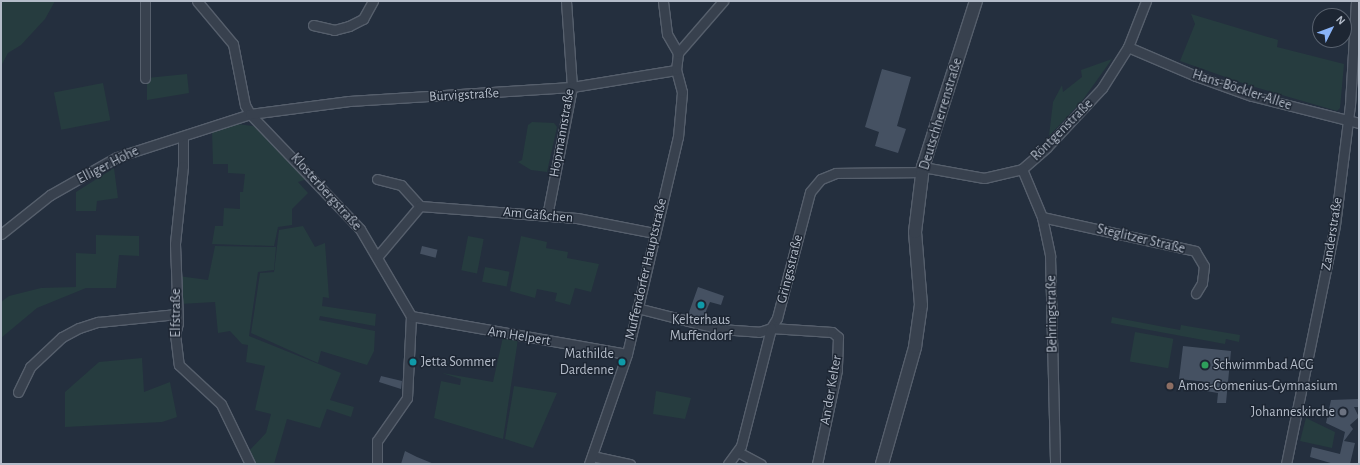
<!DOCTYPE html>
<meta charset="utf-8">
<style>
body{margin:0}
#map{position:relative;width:1360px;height:465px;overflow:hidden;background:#242f3e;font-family:"Alegreya Sans",sans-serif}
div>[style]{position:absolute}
.green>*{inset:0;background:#263c3f;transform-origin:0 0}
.building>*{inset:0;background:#455162;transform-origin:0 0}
.roads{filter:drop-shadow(1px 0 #565f6c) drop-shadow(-1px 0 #565f6c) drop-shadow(0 1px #565f6c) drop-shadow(0 -1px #565f6c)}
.minor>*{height:9px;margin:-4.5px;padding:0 4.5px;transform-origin:4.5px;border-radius:4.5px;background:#38414e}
.tertiary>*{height:12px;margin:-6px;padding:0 6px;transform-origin:6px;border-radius:6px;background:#38414e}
.dots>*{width:11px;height:11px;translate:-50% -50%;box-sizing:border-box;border:2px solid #1d2633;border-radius:50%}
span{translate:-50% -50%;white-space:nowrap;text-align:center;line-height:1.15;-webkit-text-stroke:3px #1d2633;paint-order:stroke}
.street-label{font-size:14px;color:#b4bcc9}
.poi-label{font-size:14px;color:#b4bcc9}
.right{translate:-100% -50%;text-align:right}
.left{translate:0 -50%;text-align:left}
.frame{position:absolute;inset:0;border:2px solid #b4bcc9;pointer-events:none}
.north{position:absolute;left:1312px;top:8px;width:40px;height:40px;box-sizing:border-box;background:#1d2633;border:1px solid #59626f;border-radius:50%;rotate:48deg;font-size:11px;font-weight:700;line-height:16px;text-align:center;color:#b4bcc9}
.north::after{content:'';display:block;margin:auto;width:14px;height:18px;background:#8ab4f8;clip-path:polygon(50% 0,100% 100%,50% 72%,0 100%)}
</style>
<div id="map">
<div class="green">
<div style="clip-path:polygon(1px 1px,55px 1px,45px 19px,21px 45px,8px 53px,1px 66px)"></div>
<div style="clip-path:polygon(1191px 14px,1278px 40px,1277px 47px,1344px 64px,1340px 108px,1337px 111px,1248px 85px,1180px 61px,1195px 24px)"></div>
<div style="clip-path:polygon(1112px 59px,1082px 101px,1049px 136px,1053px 102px,1062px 85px,1063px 92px,1082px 77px,1081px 70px)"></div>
<div style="clip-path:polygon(187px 74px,189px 93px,147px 100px,147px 78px)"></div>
<div style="left:103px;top:83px;width:38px;height:50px;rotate:79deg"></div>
<div style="clip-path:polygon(532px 122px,554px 123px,557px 127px,547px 172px,531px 170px,518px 162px,522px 160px,528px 125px)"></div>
<div style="clip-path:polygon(237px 124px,253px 126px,262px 133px,307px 179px,298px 182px,308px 193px,292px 209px,292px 225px,278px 227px,274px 246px,212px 244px,215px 226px,223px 226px,224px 208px,240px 209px,240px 192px,243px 192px,245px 174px,228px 173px,228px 164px,213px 164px,212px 131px)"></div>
<div style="clip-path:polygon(114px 168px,118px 198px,97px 201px,96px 211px,76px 211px,76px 192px)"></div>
<div style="clip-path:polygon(303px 226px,315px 247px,325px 243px,329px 298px,323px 297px,322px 306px,376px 314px,375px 326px,320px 316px,319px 320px,375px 331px,374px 351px,367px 365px,321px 351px,318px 363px,251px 333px,260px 273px,274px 272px,279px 230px)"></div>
<div style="clip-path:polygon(96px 235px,139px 236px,139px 256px,119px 255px,116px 288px,86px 288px,37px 308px,1px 338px,1px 302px,9px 296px,41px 288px,76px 287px,76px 253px,96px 254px)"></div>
<div style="left:468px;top:236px;width:16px;height:35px;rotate:11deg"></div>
<div style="clip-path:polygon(521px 236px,547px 242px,546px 248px,568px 252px,567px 258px,599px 264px,591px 292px,575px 288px,570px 305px,555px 301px,557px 293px,537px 289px,535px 298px,510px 291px)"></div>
<div style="clip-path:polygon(215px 246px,276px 247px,274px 270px,258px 272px,249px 336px,341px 373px,330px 400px,354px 407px,351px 417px,327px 409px,320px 428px,287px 419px,274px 464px,256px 464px,247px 453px,266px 433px,271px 414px,255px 410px,265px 366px,246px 362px,248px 345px,242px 344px,230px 331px,218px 333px,215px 302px,180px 304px,178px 276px,208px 280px)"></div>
<div style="left:485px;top:267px;width:25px;height:15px;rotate:11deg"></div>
<div style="clip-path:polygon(1112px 317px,1180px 330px,1181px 325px,1240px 335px,1239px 342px,1226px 339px,1225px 344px,1111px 323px)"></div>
<div style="left:1135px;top:332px;width:39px;height:30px;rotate:10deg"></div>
<div style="clip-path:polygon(503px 337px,518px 339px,503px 439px,434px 418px,441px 381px,460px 385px,461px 379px,442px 373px,493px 382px)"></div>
<div style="clip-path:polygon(142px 358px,144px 392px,170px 382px,177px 417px,162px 422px,65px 427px,65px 392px,99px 362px)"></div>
<div style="clip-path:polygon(514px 386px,557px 393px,533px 448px,505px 439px)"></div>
<div style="clip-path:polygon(656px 391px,691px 398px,685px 419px,653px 414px)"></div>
<div style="clip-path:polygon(1306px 418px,1335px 432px,1332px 448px,1300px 441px)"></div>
</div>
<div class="building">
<div style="clip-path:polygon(882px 69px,911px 77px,897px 126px,906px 129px,898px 153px,875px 146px,879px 132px,865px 127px)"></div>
<div style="left:422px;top:246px;width:16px;height:8px;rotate:14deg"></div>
<div style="clip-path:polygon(698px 287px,724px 296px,721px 305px,710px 302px,703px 318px,688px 315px)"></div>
<div style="clip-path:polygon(1183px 346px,1231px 351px,1226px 403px,1217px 403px,1218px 393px,1206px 391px,1207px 382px,1179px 379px)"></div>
<div style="clip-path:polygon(381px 376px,402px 381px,401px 389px,379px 382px)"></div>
<div style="clip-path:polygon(1358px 399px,1359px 407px,1354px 407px,1359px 417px,1350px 425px,1353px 429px,1344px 441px,1355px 443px,1350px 464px,1334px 464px,1310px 457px,1312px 447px,1340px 454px,1345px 432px,1326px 423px,1331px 400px)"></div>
<div style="clip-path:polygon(405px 451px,417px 457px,434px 464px,401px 464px)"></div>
</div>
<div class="roads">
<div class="minor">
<div style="left:145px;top:1px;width:77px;rotate:90deg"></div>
<div style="left:197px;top:1px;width:56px;rotate:50.1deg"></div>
<div style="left:233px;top:44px;width:62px;rotate:78.9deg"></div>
<div style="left:245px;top:105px;width:10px;rotate:61deg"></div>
<div style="left:250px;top:114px;width:159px;rotate:46.3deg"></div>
<div style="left:360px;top:229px;width:101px;rotate:59.6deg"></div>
<div style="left:411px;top:316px;width:82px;rotate:92.8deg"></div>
<div style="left:407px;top:398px;width:52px;rotate:124.9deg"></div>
<div style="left:377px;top:441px;width:23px;rotate:90deg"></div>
<div style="left:313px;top:25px;width:22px;rotate:13deg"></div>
<div style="left:334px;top:30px;width:16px;rotate:-15deg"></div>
<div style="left:349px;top:26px;width:16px;rotate:-27deg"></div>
<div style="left:363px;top:19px;width:21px;rotate:-61deg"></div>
<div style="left:1128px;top:47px;width:74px;rotate:23.1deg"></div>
<div style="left:1196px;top:76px;width:59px;rotate:19.7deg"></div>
<div style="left:1252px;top:96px;width:110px;rotate:14.2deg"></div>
<div style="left:678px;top:53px;width:69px;rotate:-49.1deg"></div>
<div style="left:183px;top:138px;width:28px;rotate:90deg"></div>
<div style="left:183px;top:166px;width:78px;rotate:95.9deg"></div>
<div style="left:175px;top:244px;width:79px;rotate:87.8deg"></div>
<div style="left:178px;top:323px;width:11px;rotate:105deg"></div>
<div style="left:175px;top:334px;width:31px;rotate:83deg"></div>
<div style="left:179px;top:365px;width:57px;rotate:42.9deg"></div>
<div style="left:221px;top:404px;width:67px;rotate:64.2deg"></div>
<div style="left:923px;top:167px;width:62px;rotate:10.2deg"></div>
<div style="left:984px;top:178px;width:39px;rotate:-13deg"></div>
<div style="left:1022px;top:169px;width:33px;rotate:-41deg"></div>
<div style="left:1047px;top:147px;width:81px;rotate:-47deg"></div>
<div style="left:1102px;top:88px;width:49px;rotate:-57.6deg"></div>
<div style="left:1128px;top:47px;width:49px;rotate:-68.6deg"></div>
<div style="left:1022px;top:169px;width:52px;rotate:67.4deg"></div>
<div style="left:1042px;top:217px;width:40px;rotate:78deg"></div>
<div style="left:1050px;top:256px;width:208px;rotate:88.6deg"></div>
<div style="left:377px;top:179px;width:25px;rotate:14deg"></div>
<div style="left:401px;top:185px;width:28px;rotate:48deg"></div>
<div style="left:547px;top:216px;width:131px;rotate:-79deg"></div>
<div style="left:572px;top:87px;width:86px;rotate:-94deg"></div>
<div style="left:1042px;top:217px;width:157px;rotate:12.5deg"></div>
<div style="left:1195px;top:251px;width:17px;rotate:59deg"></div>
<div style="left:1204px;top:266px;width:17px;rotate:97deg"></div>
<div style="left:1202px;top:283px;width:12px;rotate:121deg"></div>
<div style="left:1px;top:234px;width:63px;rotate:-38.5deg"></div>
<div style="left:50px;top:195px;width:77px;rotate:-29.6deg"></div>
<div style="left:117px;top:157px;width:140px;rotate:-17.9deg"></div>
<div style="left:250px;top:114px;width:100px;rotate:-7.5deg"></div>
<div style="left:349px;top:101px;width:223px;rotate:-3.6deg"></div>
<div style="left:572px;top:87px;width:105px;rotate:-9.3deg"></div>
<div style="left:377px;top:257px;width:67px;rotate:-49.9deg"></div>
<div style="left:420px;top:206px;width:157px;rotate:4.4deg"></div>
<div style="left:577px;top:218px;width:78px;rotate:11deg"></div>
<div style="left:637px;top:308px;width:86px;rotate:14.2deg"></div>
<div style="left:720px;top:329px;width:39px;rotate:4deg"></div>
<div style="left:759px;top:332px;width:13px;rotate:-18deg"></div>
<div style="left:771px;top:328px;width:12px;rotate:-59deg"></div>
<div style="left:777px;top:318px;width:130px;rotate:-75.3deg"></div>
<div style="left:810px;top:192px;width:17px;rotate:-50deg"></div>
<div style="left:821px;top:179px;width:16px;rotate:-22deg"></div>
<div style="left:836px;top:173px;width:86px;rotate:-0.7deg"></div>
<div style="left:411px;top:316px;width:219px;rotate:10deg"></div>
<div style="left:771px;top:328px;width:61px;rotate:3.8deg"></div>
<div style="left:832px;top:332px;width:8px;rotate:40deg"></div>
<div style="left:838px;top:337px;width:33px;rotate:92deg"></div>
<div style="left:837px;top:370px;width:96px;rotate:102deg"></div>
<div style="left:18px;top:392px;width:28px;rotate:-64deg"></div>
<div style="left:30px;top:367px;width:44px;rotate:-43.2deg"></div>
<div style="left:62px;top:337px;width:19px;rotate:-28deg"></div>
<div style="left:79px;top:328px;width:20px;rotate:-18deg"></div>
<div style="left:98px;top:322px;width:79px;rotate:-5.8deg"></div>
<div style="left:738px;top:452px;width:26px;rotate:28deg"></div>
<div style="left:592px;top:456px;width:39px;rotate:12deg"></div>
<div style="left:589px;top:464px;width:116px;rotate:-70.9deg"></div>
<div style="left:627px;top:354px;width:223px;rotate:-76.8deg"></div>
<div style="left:678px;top:137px;width:45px;rotate:-84.9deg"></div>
<div style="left:682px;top:92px;width:23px;rotate:-105deg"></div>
<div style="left:676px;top:70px;width:17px;rotate:-83deg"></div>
<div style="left:678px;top:53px;width:22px;rotate:-120deg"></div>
<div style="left:667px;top:34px;width:33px;rotate:-97deg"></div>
<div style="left:728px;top:464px;width:22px;rotate:-54deg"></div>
<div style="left:741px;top:446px;width:122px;rotate:-75.7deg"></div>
<div style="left:1286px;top:464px;width:244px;rotate:-78.4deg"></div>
<div style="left:1335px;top:225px;width:121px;rotate:-82.9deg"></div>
<div style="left:1350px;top:105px;width:104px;rotate:-86.7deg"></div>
</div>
<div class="tertiary">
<div style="left:882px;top:464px;width:122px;rotate:-74.2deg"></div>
<div style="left:915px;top:347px;width:42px;rotate:-81.9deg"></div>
<div style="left:921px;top:305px;width:73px;rotate:-94.7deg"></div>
<div style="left:915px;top:232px;width:65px;rotate:-83deg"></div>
<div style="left:923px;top:167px;width:174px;rotate:-72.3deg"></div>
</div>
</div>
<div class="dots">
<div style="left:701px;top:305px;background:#0f9aa8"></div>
<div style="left:413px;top:362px;background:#0f9aa8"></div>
<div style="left:622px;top:362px;background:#0f9aa8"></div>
<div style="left:1205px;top:365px;background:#2e9e5b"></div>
<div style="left:1170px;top:386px;background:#8d6e63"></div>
<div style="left:1343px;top:412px;background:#6b7280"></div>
</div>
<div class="street-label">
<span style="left:1242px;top:90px;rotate:18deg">Hans-Böckler-Allee</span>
<span style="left:464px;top:95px;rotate:-3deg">Bürvigstraße</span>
<span style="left:941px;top:114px;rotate:-73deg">Deutschherrenstraße</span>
<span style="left:1062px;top:130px;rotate:-45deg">Röntgenstraße</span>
<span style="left:562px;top:133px;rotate:-80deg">Hopmannstraße</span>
<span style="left:108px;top:165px;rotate:-27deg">Elliger Höhe</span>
<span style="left:326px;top:192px;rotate:48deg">Klosterbergstraße</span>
<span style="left:538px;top:215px;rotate:5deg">Am Gäßchen</span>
<span style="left:1332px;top:234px;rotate:-81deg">Zanderstraße</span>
<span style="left:1141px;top:239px;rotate:13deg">Steglitzer Straße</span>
<span style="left:646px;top:269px;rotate:-77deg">Muffendorfer Hauptstraße</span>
<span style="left:790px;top:269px;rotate:-76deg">Gringsstraße</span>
<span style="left:176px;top:313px;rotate:-90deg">Elfstraße</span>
<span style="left:1052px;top:314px;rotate:-91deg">Behringstraße</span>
<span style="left:519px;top:336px;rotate:9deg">Am Helpert</span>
<span style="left:831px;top:390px;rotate:-80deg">An der Kelter</span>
</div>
<div class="poi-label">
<span style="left:701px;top:328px">Kelterhaus<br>Muffendorf</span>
<span class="right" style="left:614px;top:362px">Mathilde<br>Dardenne</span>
<span class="left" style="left:421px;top:362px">Jetta Sommer</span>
<span class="left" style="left:1213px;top:365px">Schwimmbad ACG</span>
<span class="left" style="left:1178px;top:386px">Amos-Comenius-Gymnasium</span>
<span class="right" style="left:1335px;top:412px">Johanneskirche</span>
</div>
<div class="frame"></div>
<div class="north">N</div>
</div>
